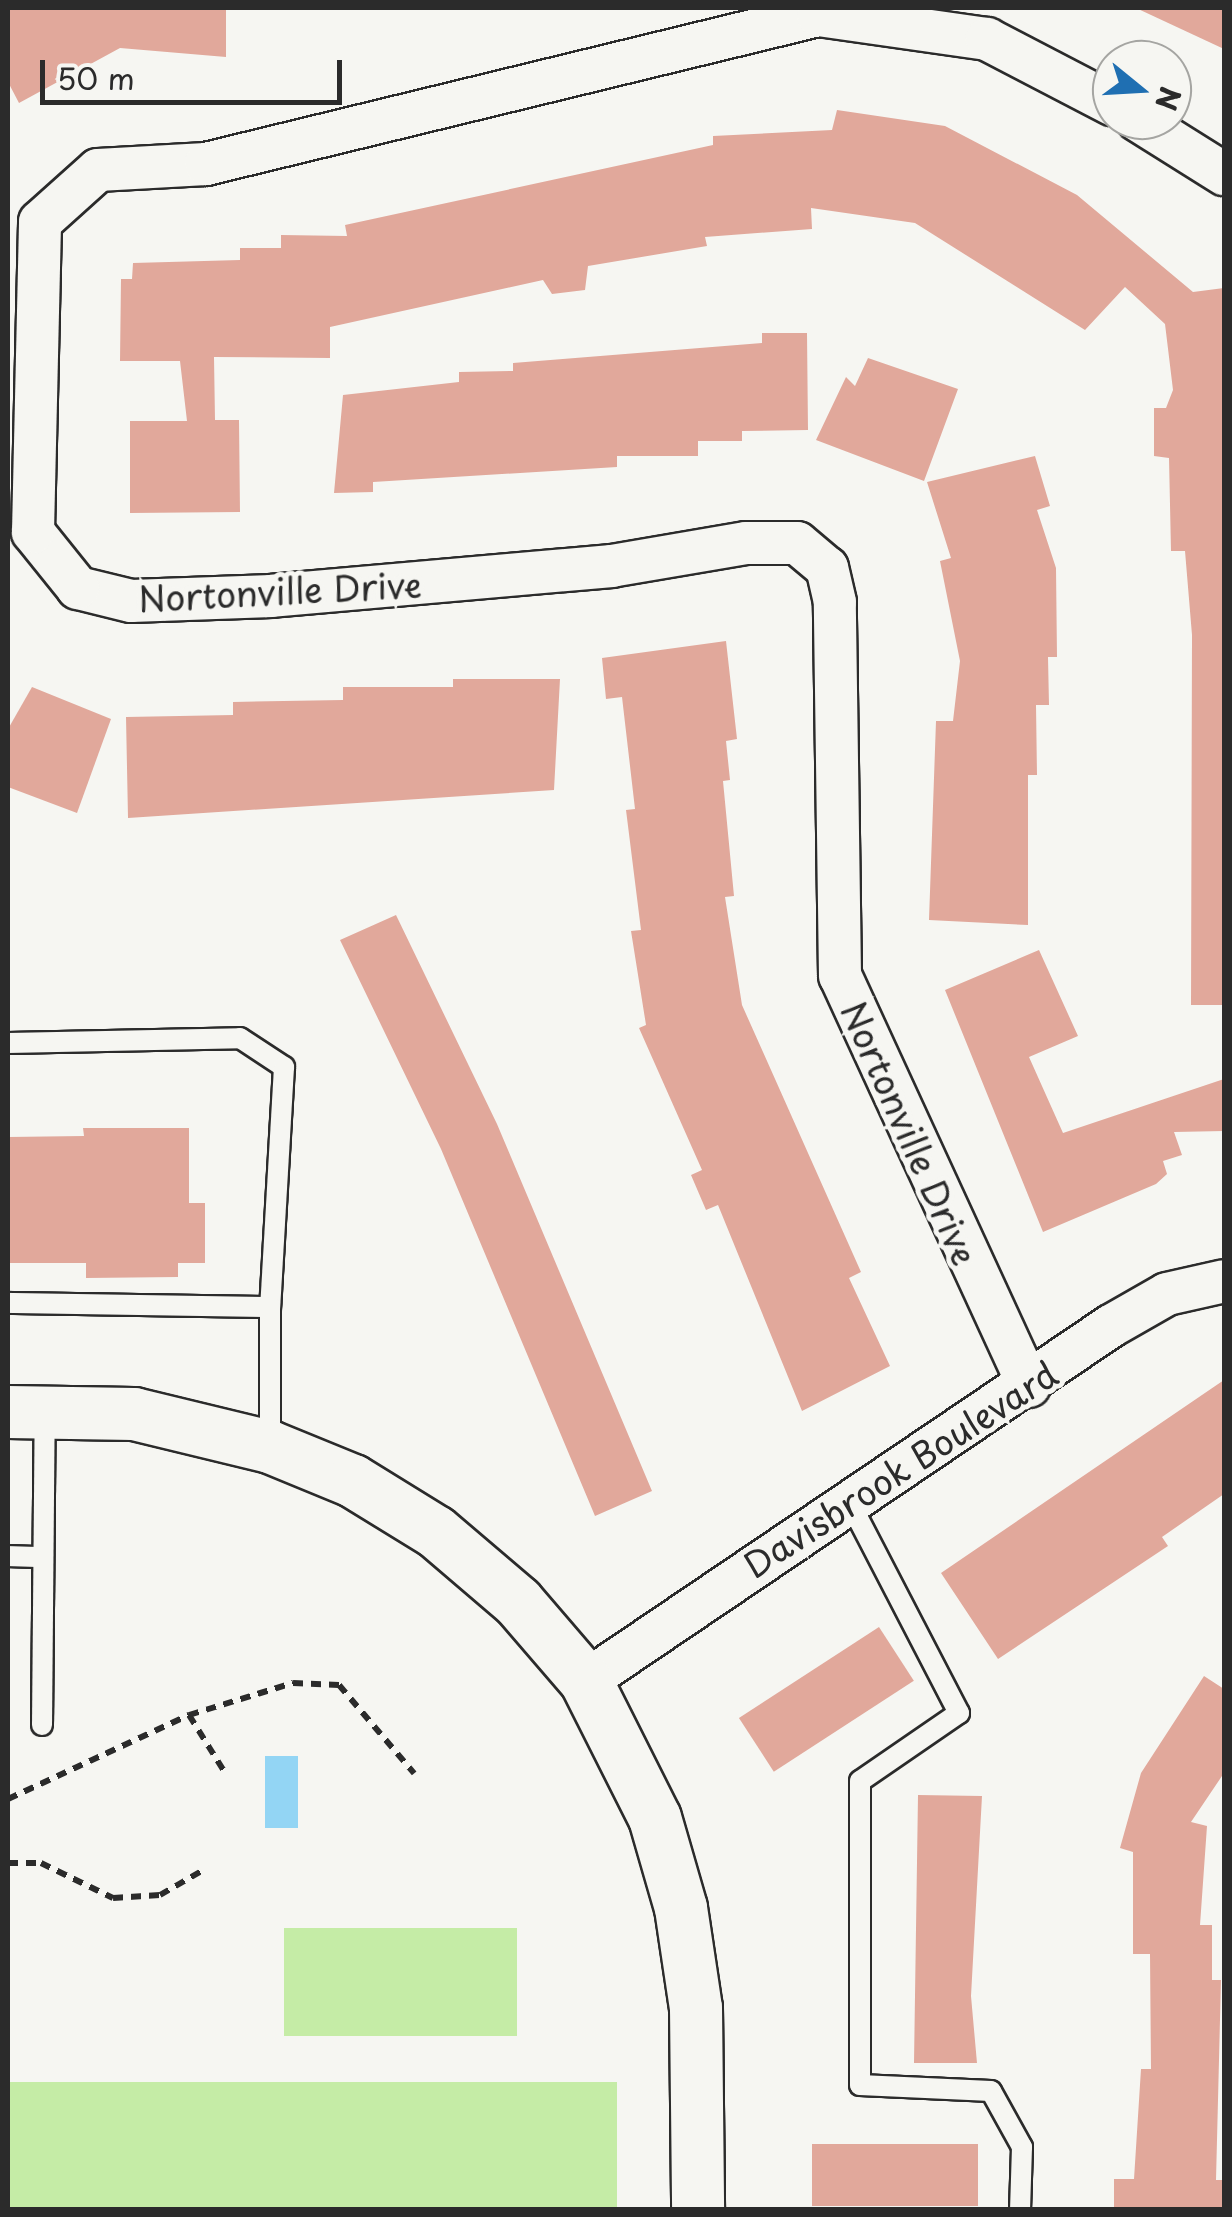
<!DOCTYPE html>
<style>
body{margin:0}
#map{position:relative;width:1232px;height:2217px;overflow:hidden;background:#f6f6f2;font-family:"Playpen Sans",sans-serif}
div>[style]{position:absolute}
.green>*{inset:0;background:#c5eca6;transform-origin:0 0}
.water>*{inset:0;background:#93d5f4;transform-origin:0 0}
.building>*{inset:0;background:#e1a89b;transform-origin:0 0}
.path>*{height:6px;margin-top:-3px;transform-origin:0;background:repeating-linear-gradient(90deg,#2b2b2b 0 10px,transparent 0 18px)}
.roads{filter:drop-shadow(2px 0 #2b2b2b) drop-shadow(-2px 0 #2b2b2b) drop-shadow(0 2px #2b2b2b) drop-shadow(0 -2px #2b2b2b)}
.service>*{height:20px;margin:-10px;padding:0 10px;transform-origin:10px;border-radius:10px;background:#f6f6f2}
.minor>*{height:42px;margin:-21px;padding:0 21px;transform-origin:21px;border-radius:21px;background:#f6f6f2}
.tertiary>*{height:52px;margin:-26px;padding:0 26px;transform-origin:26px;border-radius:26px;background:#f6f6f2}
span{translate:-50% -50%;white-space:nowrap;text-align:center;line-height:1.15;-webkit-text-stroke:10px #f6f6f2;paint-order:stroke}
.street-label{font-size:35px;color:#2b2b2b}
.frame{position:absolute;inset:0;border:10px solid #2b2b2b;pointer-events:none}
.north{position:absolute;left:1092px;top:40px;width:100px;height:100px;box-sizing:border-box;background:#f6f6f2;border:2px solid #a5a5a2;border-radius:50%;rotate:108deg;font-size:28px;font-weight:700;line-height:40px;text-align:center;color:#2b2b2b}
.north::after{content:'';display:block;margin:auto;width:35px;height:45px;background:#1f6fb2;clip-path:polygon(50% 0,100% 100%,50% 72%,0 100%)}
.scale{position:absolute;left:40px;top:60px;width:302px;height:45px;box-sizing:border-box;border:5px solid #2b2b2b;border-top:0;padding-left:12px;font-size:30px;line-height:35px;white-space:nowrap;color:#2b2b2b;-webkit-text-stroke:8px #f6f6f2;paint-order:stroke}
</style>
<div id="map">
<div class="green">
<div style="left:284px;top:1928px;width:233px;height:108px"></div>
<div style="left:8px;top:2082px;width:609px;height:127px"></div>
</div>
<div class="water">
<div style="left:265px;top:1756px;width:33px;height:72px"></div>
</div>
<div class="building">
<div style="clip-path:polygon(8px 8px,226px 8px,226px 57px,120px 48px,19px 103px,8px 82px)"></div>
<div style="clip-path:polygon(1136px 8px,1224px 8px,1224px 49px)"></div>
<div style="clip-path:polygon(837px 110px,945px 126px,1077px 195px,1193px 292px,1224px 288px,1224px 1005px,1191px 1005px,1192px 635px,1185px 551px,1171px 551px,1169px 458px,1154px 456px,1154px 408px,1166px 408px,1173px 390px,1165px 324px,1125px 287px,1085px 330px,915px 223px,811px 208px,812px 229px,705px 237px,707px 246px,588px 266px,585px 290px,552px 294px,543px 280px,330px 327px,330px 358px,214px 357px,215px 420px,239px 420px,240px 512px,130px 513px,130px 421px,187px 421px,180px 361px,120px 361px,121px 279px,132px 279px,133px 263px,240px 260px,240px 248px,281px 248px,281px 235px,347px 236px,345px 225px,713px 145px,713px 136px,832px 130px)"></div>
<div style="clip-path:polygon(762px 333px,807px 333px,808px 430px,742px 431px,742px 441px,698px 441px,698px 456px,617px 456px,617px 467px,373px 482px,373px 492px,334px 493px,343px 395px,459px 382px,459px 372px,513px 371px,513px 363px,762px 343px)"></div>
<div style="clip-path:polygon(868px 358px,958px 389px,924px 481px,816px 440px,846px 377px,855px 386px)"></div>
<div style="clip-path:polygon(1035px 456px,1050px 506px,1037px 510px,1056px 568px,1057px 657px,1048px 657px,1049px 705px,1036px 705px,1037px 775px,1028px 775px,1028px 925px,929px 920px,936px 721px,953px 721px,960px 661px,940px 561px,951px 558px,927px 482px)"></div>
<div style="clip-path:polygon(726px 641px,737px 739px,726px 741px,730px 780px,723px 781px,734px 896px,725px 897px,742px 1005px,861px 1272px,849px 1278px,890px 1366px,802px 1411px,718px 1205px,706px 1210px,691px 1175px,702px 1170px,639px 1028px,646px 1025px,631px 931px,641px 930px,626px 810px,635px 809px,622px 697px,606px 699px,602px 658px)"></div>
<div style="clip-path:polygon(453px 679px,560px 679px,554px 790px,128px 818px,126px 717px,233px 715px,233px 702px,343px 700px,343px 687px,453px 687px)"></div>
<div style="clip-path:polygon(32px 687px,111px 719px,77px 813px,8px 787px,8px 729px)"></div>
<div style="clip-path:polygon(396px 915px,497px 1124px,652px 1491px,595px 1516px,441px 1149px,340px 940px)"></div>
<div style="clip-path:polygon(1039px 950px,1078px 1036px,1029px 1057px,1063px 1133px,1224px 1079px,1224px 1131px,1174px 1132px,1182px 1155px,1163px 1161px,1167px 1174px,1156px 1184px,1043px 1232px,945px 990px)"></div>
<div style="clip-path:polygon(83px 1128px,189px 1128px,189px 1203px,205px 1203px,205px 1263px,178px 1263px,178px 1277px,86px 1278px,86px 1263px,8px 1263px,8px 1137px,84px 1136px)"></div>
<div style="clip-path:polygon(1224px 1380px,1224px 1494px,1162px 1537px,1168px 1546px,998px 1659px,941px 1573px)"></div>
<div style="left:879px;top:1627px;width:64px;height:167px;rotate:57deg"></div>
<div style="clip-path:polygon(1204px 1676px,1224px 1689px,1224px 1773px,1191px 1822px,1207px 1826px,1200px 1925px,1212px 1925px,1212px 1980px,1221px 1980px,1216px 2180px,1223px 2180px,1223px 2210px,1114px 2210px,1114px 2179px,1134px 2179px,1141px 2069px,1151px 2069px,1150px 1954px,1133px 1954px,1133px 1852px,1120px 1848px,1141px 1773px)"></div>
<div style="clip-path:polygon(918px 1795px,982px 1796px,971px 1996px,977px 2063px,914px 2063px)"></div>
<div style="left:812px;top:2144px;width:166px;height:62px"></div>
</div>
<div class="path">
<div style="left:189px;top:1715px;width:66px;rotate:58deg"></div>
<div style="left:8px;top:1799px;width:200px;rotate:-24.9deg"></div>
<div style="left:189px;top:1715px;width:109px;rotate:-17.1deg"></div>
<div style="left:293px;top:1683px;width:46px;rotate:2.5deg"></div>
<div style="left:339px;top:1685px;width:116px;rotate:49.6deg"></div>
<div style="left:8px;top:1863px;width:33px"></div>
<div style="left:41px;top:1863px;width:80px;rotate:25.9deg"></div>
<div style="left:113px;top:1898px;width:47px;rotate:-3.7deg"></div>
<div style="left:160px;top:1895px;width:52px;rotate:-30deg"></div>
</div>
<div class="roads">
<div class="service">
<div style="left:8px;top:1043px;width:232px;rotate:-1.2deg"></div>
<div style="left:240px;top:1038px;width:53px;rotate:33.4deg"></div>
<div style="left:284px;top:1067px;width:240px;rotate:93.3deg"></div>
<div style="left:8px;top:1303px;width:262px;rotate:0.9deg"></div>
<div style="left:270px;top:1307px;width:138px;rotate:90deg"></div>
<div style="left:849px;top:1501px;width:239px;rotate:62.6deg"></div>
<div style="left:959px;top:1713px;width:120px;rotate:145.5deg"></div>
<div style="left:860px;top:1781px;width:304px;rotate:90deg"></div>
<div style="left:860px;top:2085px;width:131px;rotate:2.6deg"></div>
<div style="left:991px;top:2091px;width:64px;rotate:61deg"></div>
<div style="left:1022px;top:2147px;width:63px;rotate:91.8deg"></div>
<div style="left:8px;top:1556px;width:35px;rotate:2deg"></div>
<div style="left:42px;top:1725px;width:313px;rotate:-89.5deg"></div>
</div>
<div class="minor">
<div style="left:1138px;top:120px;width:102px;rotate:32.1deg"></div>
<div style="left:1029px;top:1386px;width:451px;rotate:-114.7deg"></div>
<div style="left:840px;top:976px;width:374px;rotate:-90.8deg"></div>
<div style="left:835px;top:602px;width:35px;rotate:-103deg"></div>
<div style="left:827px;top:568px;width:39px;rotate:-140deg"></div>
<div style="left:797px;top:543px;width:51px;rotate:180deg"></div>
<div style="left:746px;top:543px;width:136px;rotate:170.3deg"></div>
<div style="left:612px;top:566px;width:341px;rotate:175deg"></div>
<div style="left:272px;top:596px;width:141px;rotate:178deg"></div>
<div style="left:131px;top:601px;width:55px;rotate:-166.2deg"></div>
<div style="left:78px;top:588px;width:72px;rotate:-128.8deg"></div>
<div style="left:33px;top:532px;width:310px;rotate:-88.7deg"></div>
<div style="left:40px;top:222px;width:78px;rotate:-41.9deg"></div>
<div style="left:98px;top:170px;width:108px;rotate:-3.2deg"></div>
<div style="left:206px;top:164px;width:630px;rotate:-13.68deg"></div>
<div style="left:818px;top:15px;width:171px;rotate:8.1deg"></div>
<div style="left:987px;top:39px;width:141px;rotate:27.5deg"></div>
<div style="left:586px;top:1681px;width:634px;rotate:-34.07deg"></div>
<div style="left:1111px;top:1326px;width:64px;rotate:-29.7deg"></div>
<div style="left:1167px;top:1294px;width:58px;rotate:-12.8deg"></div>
</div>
<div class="tertiary">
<div style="left:8px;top:1412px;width:126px;rotate:0.9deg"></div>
<div style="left:134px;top:1414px;width:140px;rotate:13.6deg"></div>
<div style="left:270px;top:1447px;width:90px;rotate:22.3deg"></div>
<div style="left:353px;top:1481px;width:97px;rotate:31.6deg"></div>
<div style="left:436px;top:1532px;width:108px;rotate:40.5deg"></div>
<div style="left:518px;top:1602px;width:104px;rotate:49.3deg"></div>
<div style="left:586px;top:1681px;width:153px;rotate:63.3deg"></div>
<div style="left:655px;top:1818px;width:94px;rotate:73.9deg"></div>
<div style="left:681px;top:1908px;width:101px;rotate:81.5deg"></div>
<div style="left:696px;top:2008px;width:202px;rotate:89.4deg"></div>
</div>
</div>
<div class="street-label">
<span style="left:280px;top:591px;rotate:-3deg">Nortonville Drive</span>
<span style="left:910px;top:1133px;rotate:66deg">Nortonville Drive</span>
<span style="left:900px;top:1469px;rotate:-33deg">Davisbrook Boulevard</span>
</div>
<div class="frame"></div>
<div class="north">N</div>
<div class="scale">50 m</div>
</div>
